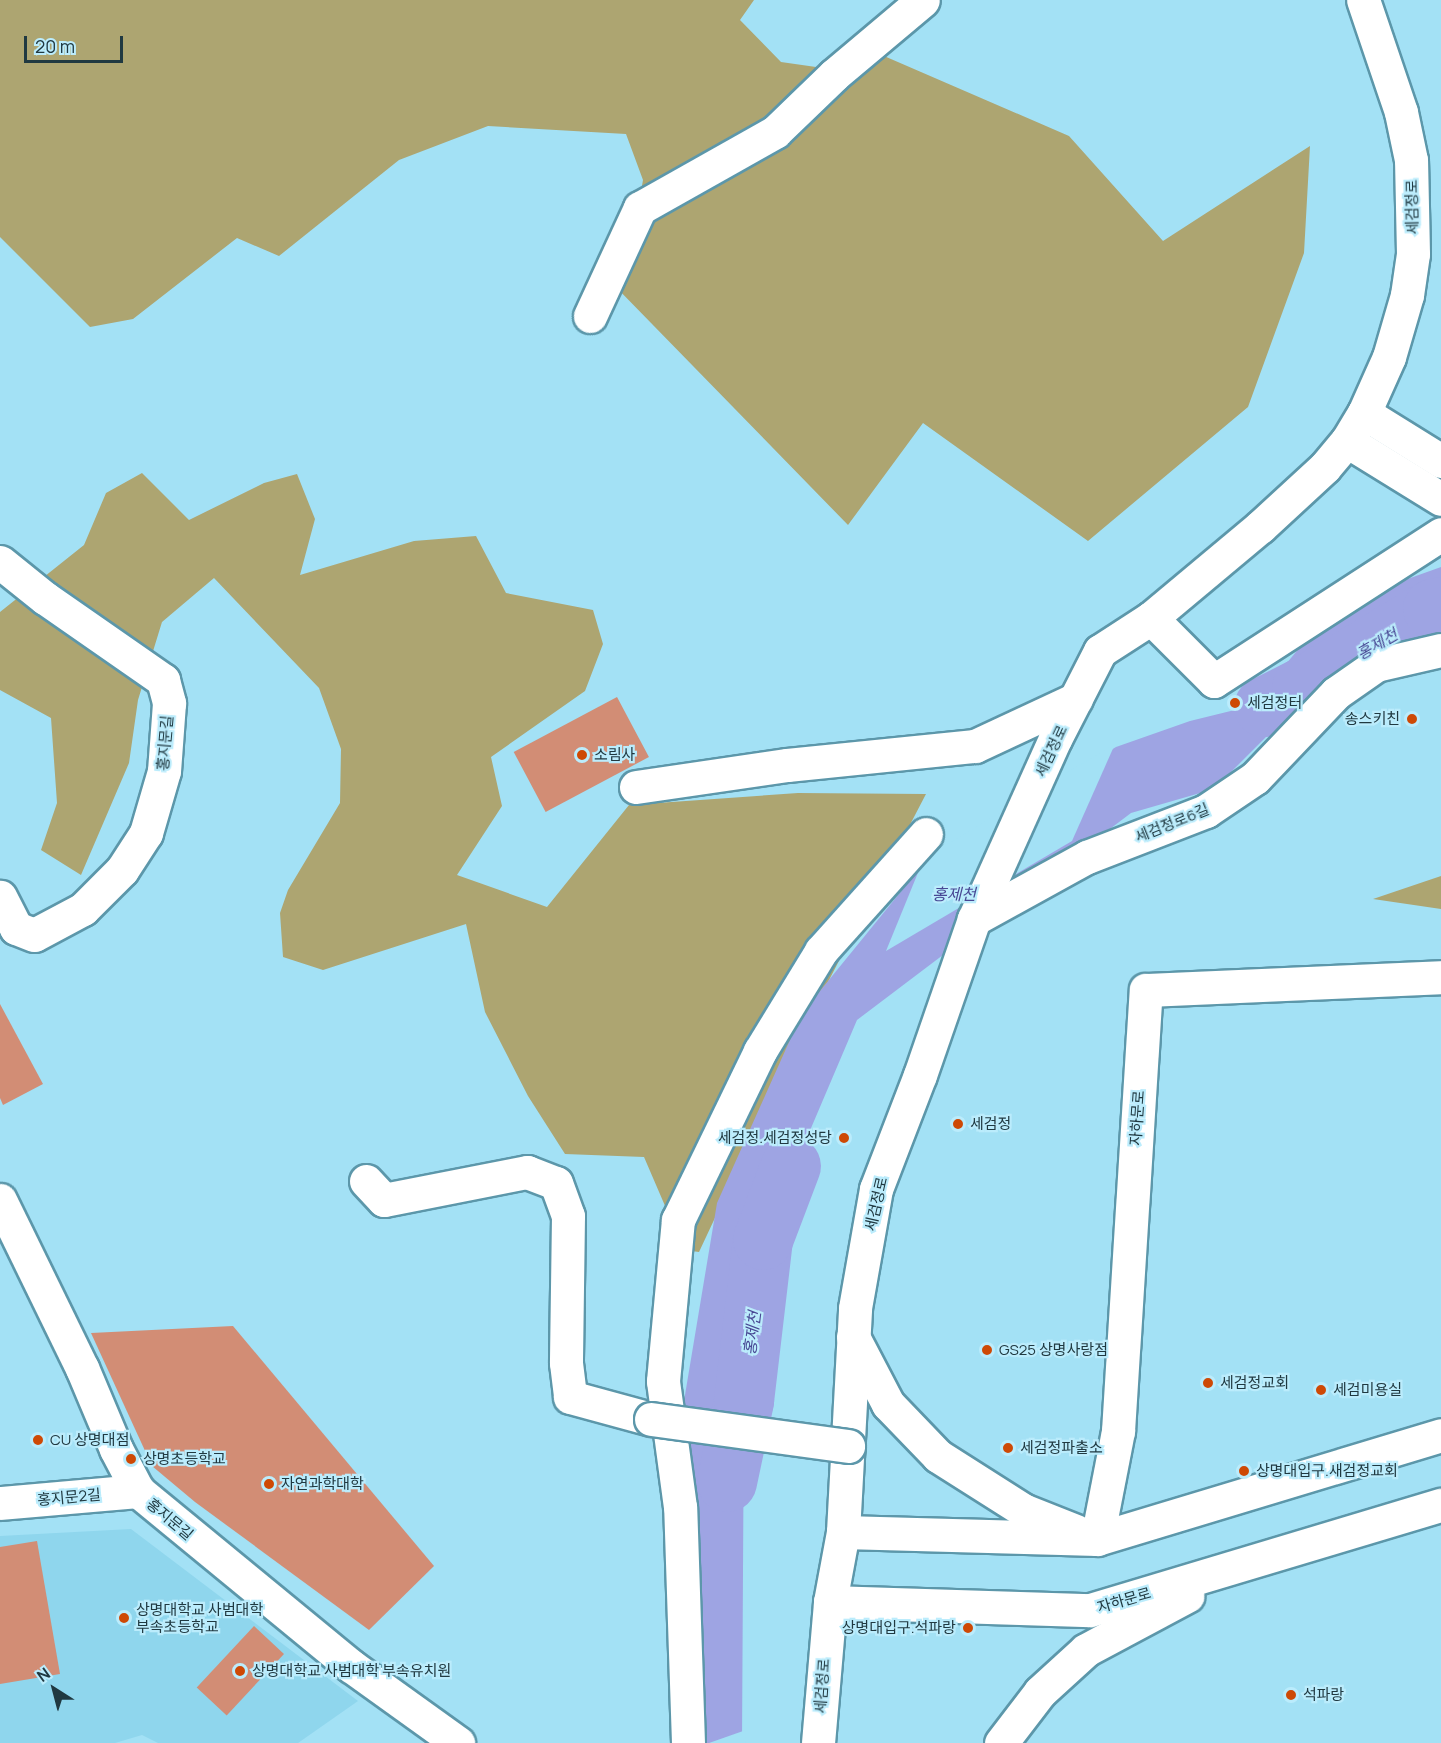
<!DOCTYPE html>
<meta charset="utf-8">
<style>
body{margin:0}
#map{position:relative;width:1441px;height:1743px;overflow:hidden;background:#a3e1f5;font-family:Manrope,"Noto Sans KR",sans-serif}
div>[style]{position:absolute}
.built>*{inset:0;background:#8fd6ed}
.green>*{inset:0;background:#ada571}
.water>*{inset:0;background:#9ea4e3}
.pier>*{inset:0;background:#a3e1f5}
.river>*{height:60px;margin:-30px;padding:0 30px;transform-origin:30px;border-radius:30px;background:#9ea4e3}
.building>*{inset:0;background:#d28d75;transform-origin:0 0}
.roads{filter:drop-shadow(2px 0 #5c97aa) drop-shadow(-2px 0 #5c97aa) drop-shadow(0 2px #5c97aa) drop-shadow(0 -2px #5c97aa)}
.minor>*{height:33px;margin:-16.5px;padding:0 16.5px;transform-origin:16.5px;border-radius:16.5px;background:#fff}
.major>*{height:33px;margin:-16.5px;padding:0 16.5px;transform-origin:16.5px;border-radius:16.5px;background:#fff}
.bridges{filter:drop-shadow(2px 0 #5c97aa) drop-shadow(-2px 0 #5c97aa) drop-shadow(0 2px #5c97aa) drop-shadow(0 -2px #5c97aa)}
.minor-bridge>*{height:33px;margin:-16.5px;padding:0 16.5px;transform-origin:16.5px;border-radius:16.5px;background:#fff}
.dots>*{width:16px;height:16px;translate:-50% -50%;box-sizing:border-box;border:3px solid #bbecfc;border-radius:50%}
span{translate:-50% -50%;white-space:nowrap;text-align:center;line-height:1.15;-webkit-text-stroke:4.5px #bbecfc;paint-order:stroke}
.street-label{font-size:15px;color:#203941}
.poi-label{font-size:15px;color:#203941}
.left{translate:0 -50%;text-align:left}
.right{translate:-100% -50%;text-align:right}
.water-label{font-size:16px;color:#484894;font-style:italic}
.north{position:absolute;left:24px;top:1659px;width:60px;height:60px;-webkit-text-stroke:4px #bbecfc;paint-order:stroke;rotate:324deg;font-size:16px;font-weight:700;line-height:24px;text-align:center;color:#203941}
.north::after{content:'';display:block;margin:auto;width:21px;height:27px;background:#203941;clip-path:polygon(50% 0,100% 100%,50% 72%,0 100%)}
.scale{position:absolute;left:24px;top:36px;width:99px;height:27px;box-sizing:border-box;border:3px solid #203941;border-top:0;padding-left:8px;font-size:18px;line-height:21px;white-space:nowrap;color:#203941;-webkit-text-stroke:4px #bbecfc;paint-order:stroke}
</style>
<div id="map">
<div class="built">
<div style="clip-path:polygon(131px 1529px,358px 1701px,298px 1743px,158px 1743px,142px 1735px,115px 1743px,0 1743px,0 1536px)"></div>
</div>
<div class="green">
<div style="clip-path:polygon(0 0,754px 0,740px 20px,781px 62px,851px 72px,884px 56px,1069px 136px,1163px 241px,1310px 146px,1304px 253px,1248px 407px,1088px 541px,923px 423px,848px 525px,612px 283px,630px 254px,643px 180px,626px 134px,488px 126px,399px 160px,279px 256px,237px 238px,133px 319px,90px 327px,0 237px)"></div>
<div style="clip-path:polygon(142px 473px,189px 520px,264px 483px,297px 474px,315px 519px,300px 575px,414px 541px,476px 536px,506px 593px,593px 610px,603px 644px,585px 691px,491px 757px,502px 806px,457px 875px,547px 907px,629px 805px,798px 793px,926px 794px,804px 1028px,699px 1252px,684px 1250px,644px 1157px,565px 1154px,528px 1096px,485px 1012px,466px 924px,323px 970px,283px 957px,280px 913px,288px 890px,340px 803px,341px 749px,319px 688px,214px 578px,162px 622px,138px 700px,129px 763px,81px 875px,41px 850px,57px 803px,51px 718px,0 690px,0 612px,84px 545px,106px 493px)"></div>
<div style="clip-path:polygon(1441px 876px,1441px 909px,1373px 899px)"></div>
</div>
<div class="water">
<div style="clip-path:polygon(1441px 567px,1441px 618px,1358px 645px,1214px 789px,1131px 813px,857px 1020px,763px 1241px,744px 1401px,742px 1743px,704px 1743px,684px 1401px,717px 1203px,802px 1013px,925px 862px,1116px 747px,1190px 721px,1251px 706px,1320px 623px,1388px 586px)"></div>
</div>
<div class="pier">
<div style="clip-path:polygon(1115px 744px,1072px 841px,886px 951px,924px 858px)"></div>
<div style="clip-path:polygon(746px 1730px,745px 1743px,709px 1743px)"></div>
</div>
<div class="river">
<div style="left:1264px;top:707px;width:42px;rotate:-26.6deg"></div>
<div style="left:1302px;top:688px;width:153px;rotate:-31.1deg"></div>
<div style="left:1433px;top:609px;width:8px;rotate:-14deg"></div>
<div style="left:727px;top:1482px;width:83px;rotate:-78.1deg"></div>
<div style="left:744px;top:1401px;width:162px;rotate:-83.3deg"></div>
<div style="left:763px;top:1240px;width:79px;rotate:-69.3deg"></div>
</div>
<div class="building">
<div style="left:617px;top:697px;width:68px;height:117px;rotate:62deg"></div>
<div style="clip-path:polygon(0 1004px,43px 1084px,3px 1105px,0 1098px)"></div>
<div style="clip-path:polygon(233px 1326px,434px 1566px,369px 1630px,195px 1502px,152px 1466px,91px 1333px)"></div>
<div style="clip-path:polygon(37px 1541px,60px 1674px,0 1684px,0 1547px)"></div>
<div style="left:254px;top:1626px;width:41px;height:84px;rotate:43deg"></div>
</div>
<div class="roads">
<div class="minor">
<div style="left:590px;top:316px;width:119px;rotate:-65.2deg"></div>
<div style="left:640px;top:208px;width:155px;rotate:-29.4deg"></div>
<div style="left:775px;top:132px;width:82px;rotate:-44deg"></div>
<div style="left:834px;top:75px;width:116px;rotate:-40.1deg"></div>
<div style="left:1364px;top:413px;width:91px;rotate:31.9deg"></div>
<div style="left:1347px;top:441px;width:110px;rotate:31.7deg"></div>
<div style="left:0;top:562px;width:58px;rotate:38.7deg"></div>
<div style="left:45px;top:598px;width:144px;rotate:34.8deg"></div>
<div style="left:163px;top:680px;width:24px;rotate:75deg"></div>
<div style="left:169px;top:703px;width:68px;rotate:94.2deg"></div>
<div style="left:164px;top:771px;width:65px;rotate:106.2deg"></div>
<div style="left:146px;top:833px;width:44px;rotate:123deg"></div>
<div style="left:122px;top:870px;width:55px;rotate:135deg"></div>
<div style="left:83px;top:909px;width:55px;rotate:152deg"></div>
<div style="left:34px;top:935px;width:19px;rotate:-159deg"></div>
<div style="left:16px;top:928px;width:35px;rotate:-117deg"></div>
<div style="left:1151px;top:618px;width:89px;rotate:45deg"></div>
<div style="left:1214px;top:681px;width:270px;rotate:-32.9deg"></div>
<div style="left:636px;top:787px;width:153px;rotate:-8.3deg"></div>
<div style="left:787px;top:765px;width:189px;rotate:-5.8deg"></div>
<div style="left:975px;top:746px;width:111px;rotate:-25deg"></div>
<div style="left:974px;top:919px;width:129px;rotate:-28.8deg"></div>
<div style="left:1087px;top:857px;width:128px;rotate:-21.1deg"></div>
<div style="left:1206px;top:811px;width:59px;rotate:-34deg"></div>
<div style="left:1255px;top:778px;width:117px;rotate:-46.4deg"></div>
<div style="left:1336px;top:693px;width:49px;rotate:-35deg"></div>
<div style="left:1376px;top:665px;width:67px;rotate:-13deg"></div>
<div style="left:366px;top:1181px;width:26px;rotate:47deg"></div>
<div style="left:384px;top:1200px;width:146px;rotate:-11.1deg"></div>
<div style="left:527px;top:1172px;width:31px;rotate:21deg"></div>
<div style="left:556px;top:1183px;width:35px;rotate:70deg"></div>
<div style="left:568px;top:1216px;width:147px;rotate:90.8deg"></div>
<div style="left:566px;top:1363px;width:34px;rotate:83deg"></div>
<div style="left:570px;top:1397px;width:84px;rotate:15.2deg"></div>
<div style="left:0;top:1200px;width:187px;rotate:64deg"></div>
<div style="left:82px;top:1368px;width:88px;rotate:67.2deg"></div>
<div style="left:116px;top:1449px;width:47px;rotate:62.4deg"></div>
<div style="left:138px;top:1491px;width:276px;rotate:39.4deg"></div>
<div style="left:351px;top:1666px;width:132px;rotate:35.7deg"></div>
<div style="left:0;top:1503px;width:139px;rotate:-5deg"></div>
<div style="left:1097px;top:1539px;width:110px;rotate:-79deg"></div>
<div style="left:1118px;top:1431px;width:442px;rotate:-86.4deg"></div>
<div style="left:1146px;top:990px;width:295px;rotate:-2.5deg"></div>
<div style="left:688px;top:1743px;width:236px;rotate:-91.9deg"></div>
<div style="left:680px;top:1507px;width:127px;rotate:-97.7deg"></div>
<div style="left:663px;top:1381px;width:162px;rotate:-84.7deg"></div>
<div style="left:678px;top:1220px;width:188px;rotate:-64.1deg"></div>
<div style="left:760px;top:1051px;width:117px;rotate:-58.6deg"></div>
<div style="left:821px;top:951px;width:157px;rotate:-48.1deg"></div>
</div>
<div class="major">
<div style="left:853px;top:1337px;width:76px;rotate:62.4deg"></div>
<div style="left:888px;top:1404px;width:72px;rotate:46.1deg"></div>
<div style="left:938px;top:1456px;width:101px;rotate:32.4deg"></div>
<div style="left:1023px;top:1510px;width:57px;rotate:21.6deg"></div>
<div style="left:843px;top:1532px;width:254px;rotate:1.6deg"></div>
<div style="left:1097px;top:1539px;width:359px;rotate:-16.8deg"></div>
<div style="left:830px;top:1602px;width:260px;rotate:1.8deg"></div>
<div style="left:1090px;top:1610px;width:366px;rotate:-16.7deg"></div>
<div style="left:818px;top:1743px;width:142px;rotate:-85.1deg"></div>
<div style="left:830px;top:1602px;width:71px;rotate:-79.5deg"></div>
<div style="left:843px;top:1532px;width:224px;rotate:-86.9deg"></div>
<div style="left:855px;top:1308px;width:121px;rotate:-80deg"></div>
<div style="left:876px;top:1189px;width:122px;rotate:-68.9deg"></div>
<div style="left:920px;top:1075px;width:165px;rotate:-70.9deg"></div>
<div style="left:974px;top:919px;width:197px;rotate:-65.8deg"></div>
<div style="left:1055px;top:739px;width:99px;rotate:-62.9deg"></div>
<div style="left:1100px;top:651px;width:61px;rotate:-32.9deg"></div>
<div style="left:1151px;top:618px;width:142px;rotate:-39.9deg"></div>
<div style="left:1260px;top:527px;width:88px;rotate:-42.7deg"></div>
<div style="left:1325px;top:467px;width:34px;rotate:-50deg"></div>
<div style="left:1347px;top:441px;width:33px;rotate:-59deg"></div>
<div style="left:1364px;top:413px;width:61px;rotate:-65.9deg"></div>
<div style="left:1389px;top:357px;width:65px;rotate:-73.8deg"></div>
<div style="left:1407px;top:295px;width:41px;rotate:-81.7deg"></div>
<div style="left:1413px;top:254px;width:94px;rotate:-91.2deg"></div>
<div style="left:1411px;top:160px;width:49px;rotate:-101.8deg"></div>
<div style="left:1401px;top:112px;width:118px;rotate:-108.7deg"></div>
<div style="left:1001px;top:1743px;width:64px;rotate:-52.6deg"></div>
<div style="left:1040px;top:1692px;width:62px;rotate:-42.4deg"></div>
<div style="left:1086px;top:1650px;width:115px;rotate:-28.1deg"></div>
</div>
</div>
<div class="bridges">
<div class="minor-bridge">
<div style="left:651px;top:1419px;width:199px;rotate:7.8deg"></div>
</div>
</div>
<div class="dots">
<div style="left:1235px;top:703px;background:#ce4905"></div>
<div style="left:1412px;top:719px;background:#ce4905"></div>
<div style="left:582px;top:755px;background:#ce4905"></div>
<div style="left:958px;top:1124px;background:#ce4905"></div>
<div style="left:844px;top:1138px;background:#ce4905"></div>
<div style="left:987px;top:1350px;background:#ce4905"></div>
<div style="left:1208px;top:1383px;background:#ce4905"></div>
<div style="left:1321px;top:1390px;background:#ce4905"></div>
<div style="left:38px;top:1440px;background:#ce4905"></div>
<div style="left:1008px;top:1448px;background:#ce4905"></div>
<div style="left:131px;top:1459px;background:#ce4905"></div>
<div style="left:1244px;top:1471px;background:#ce4905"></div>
<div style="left:269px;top:1484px;background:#ce4905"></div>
<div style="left:124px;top:1618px;background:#ce4905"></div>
<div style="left:968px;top:1628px;background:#ce4905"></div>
<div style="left:240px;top:1671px;background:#ce4905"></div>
<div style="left:1291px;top:1695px;background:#ce4905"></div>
</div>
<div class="street-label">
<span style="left:1412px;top:207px;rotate:-91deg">세검정로</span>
<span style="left:165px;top:743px;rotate:-85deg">홍지문길</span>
<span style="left:1051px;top:751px;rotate:-65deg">세검정로</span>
<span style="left:1172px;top:823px;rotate:-22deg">세검정로6길</span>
<span style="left:1137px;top:1118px;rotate:-86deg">자하문로</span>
<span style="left:876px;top:1204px;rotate:-77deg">세검정로</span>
<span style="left:69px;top:1497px;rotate:-5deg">홍지문2길</span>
<span style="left:170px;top:1519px;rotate:40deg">홍지문길</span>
<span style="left:1124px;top:1600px;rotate:-16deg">자하문로</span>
<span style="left:822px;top:1686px;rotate:-86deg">세검정로</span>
</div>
<div class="poi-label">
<span class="left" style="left:1247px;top:703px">세검정터</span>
<span class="right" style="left:1400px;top:719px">송스키친</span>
<span class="left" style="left:594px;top:755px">소림사</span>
<span class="left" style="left:970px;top:1124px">세검정</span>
<span class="right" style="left:832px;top:1138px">세검정.세검정성당</span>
<span class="left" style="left:999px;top:1350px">GS25 상명사랑점</span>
<span class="left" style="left:1220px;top:1383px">세검정교회</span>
<span class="left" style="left:1333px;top:1390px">세검미용실</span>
<span class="left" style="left:50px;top:1440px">CU 상명대점</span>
<span class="left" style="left:1020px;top:1448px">세검정파출소</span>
<span class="left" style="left:143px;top:1459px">상명초등학교</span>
<span class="left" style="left:1256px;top:1471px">상명대입구.새검정교회</span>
<span class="left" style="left:281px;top:1484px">자연과학대학</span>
<span class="left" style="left:136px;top:1618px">상명대학교 사범대학<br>부속초등학교</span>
<span class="right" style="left:956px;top:1628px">상명대입구.석파랑</span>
<span class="left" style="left:252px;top:1671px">상명대학교 사범대학 부속유치원</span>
<span class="left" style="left:1303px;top:1695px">석파랑</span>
</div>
<div class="water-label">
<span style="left:1377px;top:644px;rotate:-30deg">홍제천</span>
<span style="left:954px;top:894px">홍제천</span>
<span style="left:752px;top:1333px;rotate:-83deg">홍제천</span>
</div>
<div class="north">N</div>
<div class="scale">20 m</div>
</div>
